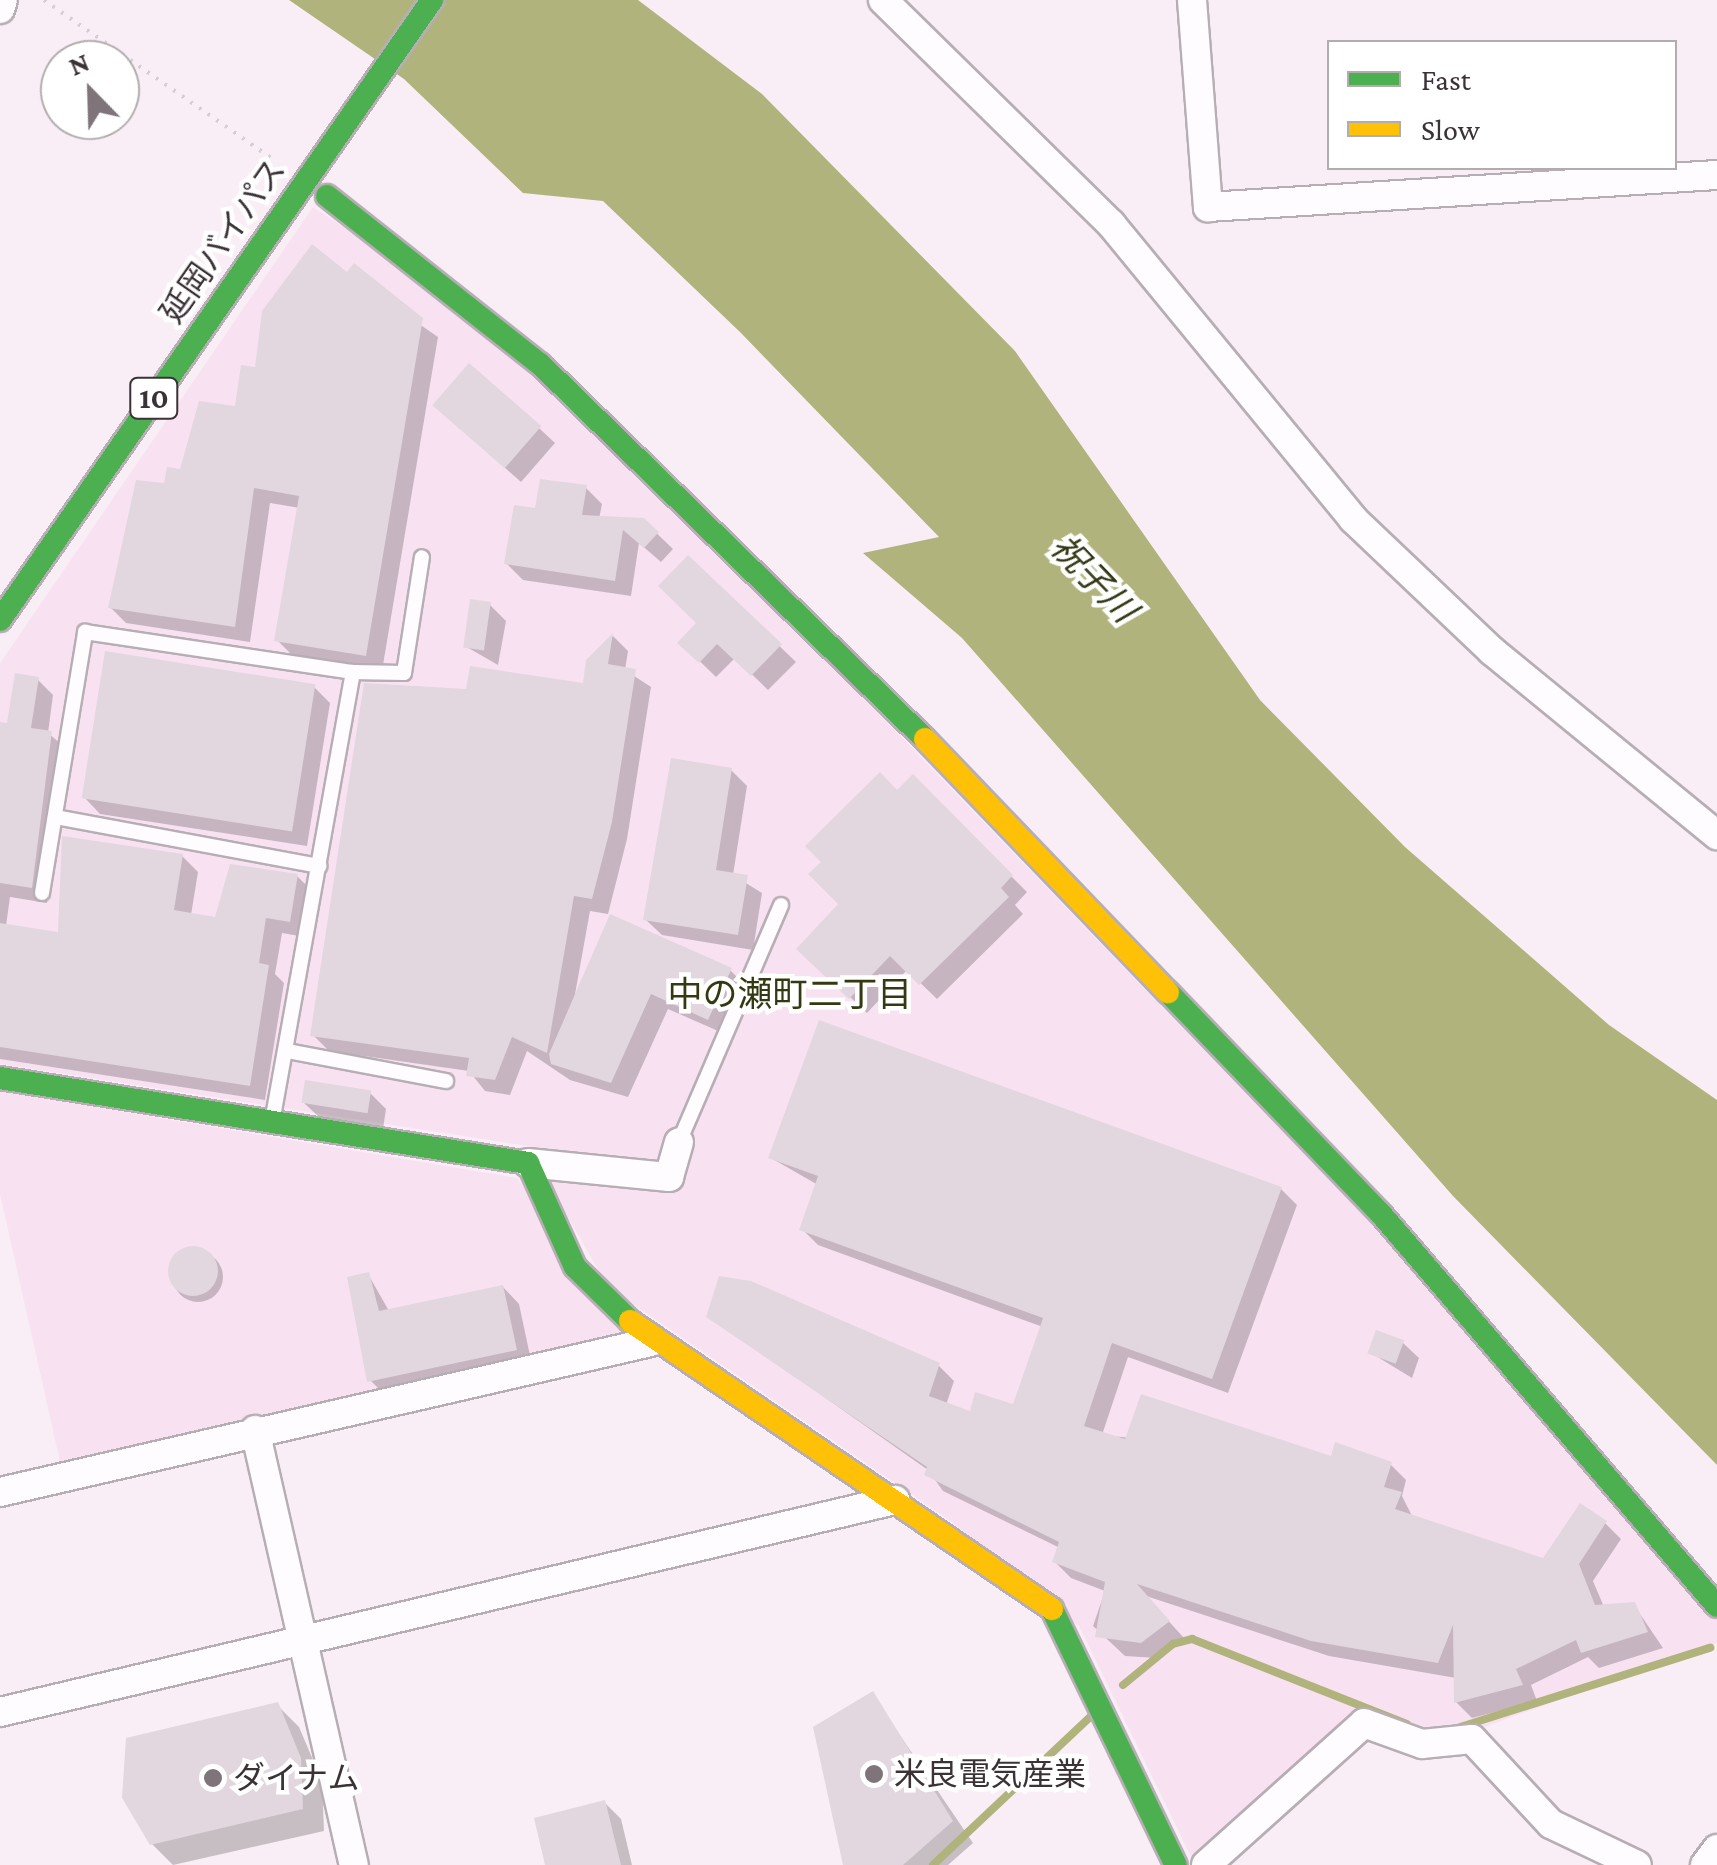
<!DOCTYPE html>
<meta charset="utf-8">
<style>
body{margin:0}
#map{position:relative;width:1717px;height:1865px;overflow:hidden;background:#f9eef6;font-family:"Crimson Pro","Noto Sans JP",serif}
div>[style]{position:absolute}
.built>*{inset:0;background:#f8e2f2}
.water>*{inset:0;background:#b0b37b}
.shadow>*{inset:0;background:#0003}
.round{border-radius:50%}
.stream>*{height:8px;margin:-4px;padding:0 4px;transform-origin:4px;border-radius:4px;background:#b0b37b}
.building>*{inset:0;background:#e2d6df;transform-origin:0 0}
.path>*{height:4px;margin-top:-2px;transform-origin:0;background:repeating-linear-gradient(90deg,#d4cfd2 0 2.5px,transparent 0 10.5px)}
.roads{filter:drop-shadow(2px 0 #b7aeb5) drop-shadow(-2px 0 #b7aeb5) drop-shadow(0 2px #b7aeb5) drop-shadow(0 -2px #b7aeb5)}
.lane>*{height:14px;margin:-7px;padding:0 7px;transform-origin:7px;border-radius:7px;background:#fefcfe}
.street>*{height:28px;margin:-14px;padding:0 14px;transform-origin:14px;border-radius:14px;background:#fefcfe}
.fast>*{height:22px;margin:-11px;padding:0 11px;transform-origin:11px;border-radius:11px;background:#4caf50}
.slow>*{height:22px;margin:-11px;padding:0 11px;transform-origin:11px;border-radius:11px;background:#ffc107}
.dots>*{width:28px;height:28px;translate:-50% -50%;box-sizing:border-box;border:5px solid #fff;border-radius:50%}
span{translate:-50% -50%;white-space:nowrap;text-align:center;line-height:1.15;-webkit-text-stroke:9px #fff;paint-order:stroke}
.shield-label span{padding:2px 8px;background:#fff;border:2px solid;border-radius:8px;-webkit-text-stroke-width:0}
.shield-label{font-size:30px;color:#3b3238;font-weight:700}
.street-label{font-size:32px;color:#3b3238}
.poi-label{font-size:32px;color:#3b3238}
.left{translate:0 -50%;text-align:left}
.water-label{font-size:35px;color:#333713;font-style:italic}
.neighbourhood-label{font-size:35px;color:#343911}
.legend{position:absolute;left:1327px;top:40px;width:350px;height:130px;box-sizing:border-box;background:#fff;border:2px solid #b1adaf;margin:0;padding:12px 18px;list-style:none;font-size:30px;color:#3b3238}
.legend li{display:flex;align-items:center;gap:20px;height:50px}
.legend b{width:50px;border:2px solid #b1adaf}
.north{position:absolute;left:40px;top:40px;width:100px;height:100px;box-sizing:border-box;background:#fff;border:2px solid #b1adaf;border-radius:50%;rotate:337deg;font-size:28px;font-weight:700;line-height:40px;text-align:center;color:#3b3238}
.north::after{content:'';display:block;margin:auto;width:35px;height:45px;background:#7e747a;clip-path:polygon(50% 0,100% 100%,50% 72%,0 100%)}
</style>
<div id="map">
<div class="built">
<div style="clip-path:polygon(313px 207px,446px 294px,750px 580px,1411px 1265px,1717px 1618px,1717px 1643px,1454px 1738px,1423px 1738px,1353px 1712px,1195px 1865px,1079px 1626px,952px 1522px,608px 1287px,527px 1146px,0 1064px,0 663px)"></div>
<div style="clip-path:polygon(0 1091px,517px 1178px,622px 1325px,616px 1339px,61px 1466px,0 1194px)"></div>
</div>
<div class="water">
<div style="clip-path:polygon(289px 0,638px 0,762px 94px,1015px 351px,1260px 700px,1405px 847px,1609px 1025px,1717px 1100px,1717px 1465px,1453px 1196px,962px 638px,863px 553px,939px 537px,740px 332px,603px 201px,523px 193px,404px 79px)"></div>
</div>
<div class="shadow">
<div style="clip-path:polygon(348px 275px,438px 337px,382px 671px,293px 656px,277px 640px,300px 508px,270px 503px,250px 642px,126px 623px,110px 607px,166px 486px,238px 409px,257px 370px)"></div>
<div style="clip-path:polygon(451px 420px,539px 428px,555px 443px,521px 482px)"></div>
<div style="clip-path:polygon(586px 488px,602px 504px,599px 519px,643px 520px,673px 549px,661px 562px,639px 543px,631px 596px,523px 580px,507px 564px,537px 511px)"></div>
<div style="clip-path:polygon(688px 558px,796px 662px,768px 690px,735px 658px,716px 677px,681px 643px,699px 623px)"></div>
<div style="clip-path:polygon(490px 605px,506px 621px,498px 665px,465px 646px)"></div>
<div style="clip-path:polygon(613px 636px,628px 651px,625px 670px,651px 687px,627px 839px,608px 914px,590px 911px,572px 1011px,730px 970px,746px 986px,725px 1034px,668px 1009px,628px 1097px,570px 1080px,527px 1051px,510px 1095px,485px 1091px,469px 1071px,329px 1051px,313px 1035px,468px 692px,585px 686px,589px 661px)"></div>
<div style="clip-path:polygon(37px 679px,53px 695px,48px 733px,67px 749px,47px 903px,10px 897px,6px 926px,60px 934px,182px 856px,198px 872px,191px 915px,217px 919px,297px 876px,313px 892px,305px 937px,282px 933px,275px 974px,284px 983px,265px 1100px,0 1059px,0 724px,9px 726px)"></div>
<div style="clip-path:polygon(314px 687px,330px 703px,307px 846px,100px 814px,84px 797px)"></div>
<div style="clip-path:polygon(731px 770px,747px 786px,733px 875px,762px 893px,753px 950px,662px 935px,645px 919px)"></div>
<div style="clip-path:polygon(913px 778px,1027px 892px,1015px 905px,1023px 914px,937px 999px,907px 970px,867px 1013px,815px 964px)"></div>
<div style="clip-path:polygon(370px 1093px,386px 1109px,383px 1129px,320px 1118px,303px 1102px)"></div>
<div style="clip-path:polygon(771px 1158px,1281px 1189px,1297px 1205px,1228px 1393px,1128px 1357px,1102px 1435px,1390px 1464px,1406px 1480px,1402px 1496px,1413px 1518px,1544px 1561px,1605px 1523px,1621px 1539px,1593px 1581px,1604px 1607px,1634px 1605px,1663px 1648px,1599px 1668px,1588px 1657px,1531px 1685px,1537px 1701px,1472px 1718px,1456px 1702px,1456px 1678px,1329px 1656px,1146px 1596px,1184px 1638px,1157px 1658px,1125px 1656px,1093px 1626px,1105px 1591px,1071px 1578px,1055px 1562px,1060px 1548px,943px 1491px,928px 1470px,709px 1316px,938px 1365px,954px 1381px,946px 1405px,972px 1415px,1015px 1407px,1043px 1327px,818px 1245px,802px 1229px,818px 1185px)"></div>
<div class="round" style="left:173px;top:1252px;width:50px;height:50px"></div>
<div style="clip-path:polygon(368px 1274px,389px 1311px,503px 1287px,519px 1304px,532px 1365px,386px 1396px,370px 1380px)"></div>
<div style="clip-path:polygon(1402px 1342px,1419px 1358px,1412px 1378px,1371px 1353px)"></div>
<div style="clip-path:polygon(872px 1694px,973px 1843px,948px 1865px,846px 1865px)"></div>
<div style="clip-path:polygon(277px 1705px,299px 1727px,322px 1781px,324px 1831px,173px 1865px,152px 1844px)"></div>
<div style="clip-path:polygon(605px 1803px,621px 1819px,632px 1865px,548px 1865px)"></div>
</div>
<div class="stream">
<div style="left:1123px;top:1685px;width:65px;rotate:-39.4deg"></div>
<div style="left:1173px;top:1644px;width:20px;rotate:-15deg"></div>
<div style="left:1192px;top:1639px;width:231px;rotate:21.6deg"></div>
<div style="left:1454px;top:1729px;width:269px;rotate:-17.6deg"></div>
<div style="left:933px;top:1865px;width:220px;rotate:-43.3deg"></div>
</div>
<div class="building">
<div style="clip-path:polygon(312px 244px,347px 272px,354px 263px,423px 318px,366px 656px,274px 641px,299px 496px,254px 488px,235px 627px,108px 608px,136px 480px,164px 483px,167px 467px,180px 469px,199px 401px,235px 406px,241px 365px,255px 367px,262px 311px)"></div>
<div style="left:469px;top:363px;width:96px;height:56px;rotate:41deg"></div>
<div style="clip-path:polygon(540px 479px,587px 485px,582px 515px,644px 518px,659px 532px,644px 548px,623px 530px,615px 581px,504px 564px,514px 505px,535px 508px)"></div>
<div style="clip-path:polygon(688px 555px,782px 644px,751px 676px,717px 644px,699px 663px,677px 643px,696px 623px,658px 586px)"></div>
<div style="left:470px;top:599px;width:21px;height:49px;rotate:8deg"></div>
<div style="clip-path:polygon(613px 633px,608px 664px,636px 669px,612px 822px,592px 899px,574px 896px,547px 1053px,512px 1037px,495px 1080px,466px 1076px,469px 1058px,310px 1036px,364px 683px,466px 689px,470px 666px,583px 683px,586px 660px)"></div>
<div style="left:105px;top:651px;width:213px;height:149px;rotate:9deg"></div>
<div style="clip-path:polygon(15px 673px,39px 677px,31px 728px,52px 731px,32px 888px,0 883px,0 722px,7px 723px)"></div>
<div style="clip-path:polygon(671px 758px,732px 768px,716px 870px,748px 875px,738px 935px,643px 920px)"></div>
<div style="clip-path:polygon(880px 772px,897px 790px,913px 774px,1013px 875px,1001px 888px,1009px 897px,919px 985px,890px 956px,849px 999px,796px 949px,838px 904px,808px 874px,821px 862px,805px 846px)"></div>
<div style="clip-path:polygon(62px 836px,183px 854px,174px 910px,215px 917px,230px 864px,298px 874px,290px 922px,266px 918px,259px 963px,269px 965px,250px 1086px,0 1047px,0 923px,58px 932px)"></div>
<div style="clip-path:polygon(610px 914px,732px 968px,708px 1020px,651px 994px,611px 1083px,551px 1064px,549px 1054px)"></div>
<div style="clip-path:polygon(819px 1020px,1282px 1187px,1212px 1379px,1112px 1343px,1084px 1426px,1125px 1439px,1141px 1394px,1331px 1456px,1335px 1442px,1392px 1462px,1384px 1487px,1402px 1492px,1395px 1509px,1543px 1558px,1580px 1503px,1607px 1521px,1579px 1564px,1595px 1605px,1635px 1602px,1648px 1632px,1581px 1653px,1576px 1640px,1516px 1669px,1523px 1685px,1454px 1703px,1453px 1625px,1438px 1663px,1311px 1641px,1137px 1584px,1170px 1621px,1141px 1643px,1095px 1637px,1105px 1582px,1052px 1562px,1059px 1542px,924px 1475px,927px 1467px,706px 1317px,719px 1276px,751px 1281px,940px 1363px,929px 1396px,970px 1411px,975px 1392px,1013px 1404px,1043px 1318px,799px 1230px,818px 1176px,768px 1158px)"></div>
<div style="left:305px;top:1080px;width:67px;height:23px;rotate:9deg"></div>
<div class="round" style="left:168px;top:1246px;width:50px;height:50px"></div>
<div style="clip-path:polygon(369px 1272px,379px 1311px,503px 1285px,517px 1350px,367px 1382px,347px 1277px)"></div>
<div style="left:1376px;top:1330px;width:30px;height:25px;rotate:20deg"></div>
<div style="clip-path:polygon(873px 1691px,953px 1821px,903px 1865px,843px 1865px,813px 1727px)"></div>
<div style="clip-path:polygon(278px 1702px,301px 1758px,303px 1809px,150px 1845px,122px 1798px,126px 1738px)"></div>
<div style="clip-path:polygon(605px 1800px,621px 1865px,545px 1865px,534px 1818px)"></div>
</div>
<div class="path">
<div style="left:44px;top:0;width:280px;rotate:34.8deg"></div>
</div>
<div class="roads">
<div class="lane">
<div style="left:353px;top:672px;width:51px;rotate:1.1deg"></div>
<div style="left:404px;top:673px;width:117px;rotate:-81.2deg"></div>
<div style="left:55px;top:817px;width:269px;rotate:10.5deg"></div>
<div style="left:42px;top:893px;width:265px;rotate:-80.6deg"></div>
<div style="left:85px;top:632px;width:271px;rotate:8.5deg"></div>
<div style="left:353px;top:672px;width:456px;rotate:100.2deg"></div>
<div style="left:287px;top:1051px;width:162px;rotate:10.7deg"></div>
<div style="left:679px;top:1142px;width:258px;rotate:-66.7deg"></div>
</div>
<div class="street">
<div style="left:883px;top:0;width:320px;rotate:44.5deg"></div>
<div style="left:1111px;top:224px;width:382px;rotate:50.6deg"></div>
<div style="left:1353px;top:519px;width:192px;rotate:43.5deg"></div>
<div style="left:1492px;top:651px;width:291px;rotate:39.3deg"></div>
<div style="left:1192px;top:0;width:208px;rotate:85.6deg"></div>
<div style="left:1208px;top:207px;width:510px;rotate:-3.6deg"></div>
<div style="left:0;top:9px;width:9px;rotate:-72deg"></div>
<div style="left:528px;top:1163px;width:142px;rotate:5.7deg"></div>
<div style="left:669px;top:1177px;width:36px;rotate:-74deg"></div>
<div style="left:255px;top:1430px;width:446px;rotate:77.2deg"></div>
<div style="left:0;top:1492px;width:668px;rotate:-12.98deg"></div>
<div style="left:0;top:1712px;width:920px;rotate:-13.33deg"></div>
<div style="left:1206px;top:1865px;width:212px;rotate:-41.9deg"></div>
<div style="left:1364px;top:1723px;width:62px;rotate:19.9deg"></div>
<div style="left:1422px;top:1744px;width:50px;rotate:-5.7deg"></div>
<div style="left:1472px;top:1739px;width:116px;rotate:47.1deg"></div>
<div style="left:1551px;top:1824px;width:95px;rotate:25.5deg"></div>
<div style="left:1705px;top:1865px;width:20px;rotate:-53deg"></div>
</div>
<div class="fast">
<div style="left:327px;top:196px;width:271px;rotate:38.3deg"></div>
<div style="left:540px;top:364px;width:537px;rotate:44.25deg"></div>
<div style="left:0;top:620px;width:756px;rotate:-55.13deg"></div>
<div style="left:1168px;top:992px;width:308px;rotate:46.2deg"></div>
<div style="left:1381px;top:1214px;width:516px;rotate:49.4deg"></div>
<div style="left:0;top:1078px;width:535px;rotate:9.15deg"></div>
<div style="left:528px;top:1163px;width:114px;rotate:65.7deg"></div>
<div style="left:575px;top:1267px;width:77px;rotate:44.5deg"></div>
<div style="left:1052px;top:1609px;width:284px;rotate:64.2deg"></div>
</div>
<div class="slow">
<div style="left:925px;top:739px;width:351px;rotate:46.2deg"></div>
<div style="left:630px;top:1321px;width:511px;rotate:34.31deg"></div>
</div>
</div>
<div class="dots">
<div style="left:874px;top:1774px;background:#7e747a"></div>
<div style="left:213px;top:1778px;background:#7e747a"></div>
</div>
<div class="shield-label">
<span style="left:154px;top:398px">10</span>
</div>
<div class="street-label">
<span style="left:223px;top:241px;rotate:-55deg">延岡バイパス</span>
</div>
<div class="poi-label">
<span class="left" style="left:894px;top:1774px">米良電気産業</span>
<span class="left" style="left:233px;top:1778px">ダイナム</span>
</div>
<div class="water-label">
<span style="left:1093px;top:579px;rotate:46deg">祝子川</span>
</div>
<div class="neighbourhood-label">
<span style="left:790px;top:995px">中の瀬町二丁目</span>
</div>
<ul class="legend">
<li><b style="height:12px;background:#4caf50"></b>Fast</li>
<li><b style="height:12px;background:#ffc107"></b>Slow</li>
</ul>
<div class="north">N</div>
</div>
